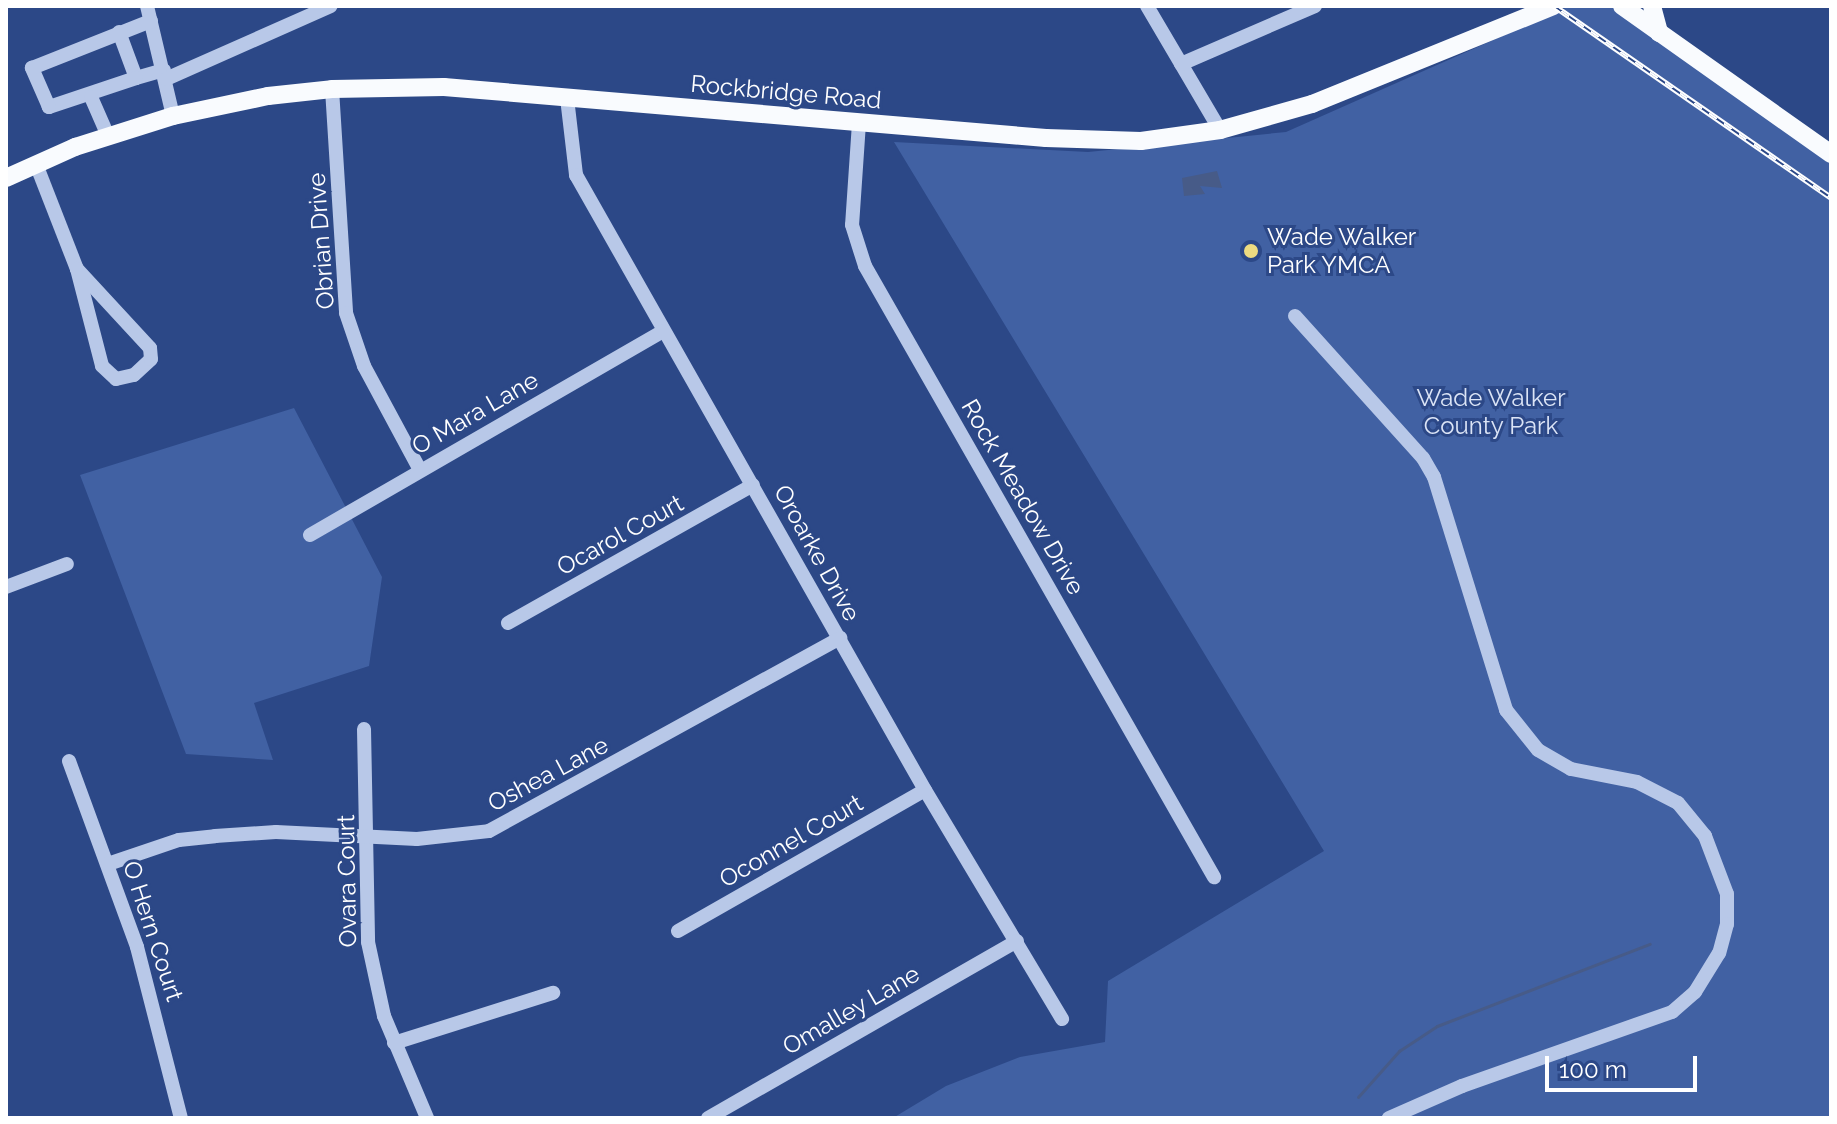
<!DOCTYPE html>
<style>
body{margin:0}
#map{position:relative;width:1837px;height:1124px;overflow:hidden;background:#2c4887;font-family:Raleway,sans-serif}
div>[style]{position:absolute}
.green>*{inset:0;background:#4161a3}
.water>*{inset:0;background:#475b88}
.stream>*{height:3px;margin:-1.5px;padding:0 1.5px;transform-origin:1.5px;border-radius:1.5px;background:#475b88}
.minor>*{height:14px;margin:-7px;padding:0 7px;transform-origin:7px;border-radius:7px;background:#b8c8e8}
.major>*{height:18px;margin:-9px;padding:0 9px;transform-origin:9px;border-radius:9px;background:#f9fbfe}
.rail>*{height:6px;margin-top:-3px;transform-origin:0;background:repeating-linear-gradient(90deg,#2c4887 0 9px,#fff 0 18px);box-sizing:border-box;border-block:2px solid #fff}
.dots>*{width:22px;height:22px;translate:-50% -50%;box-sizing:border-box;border:4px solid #2c4887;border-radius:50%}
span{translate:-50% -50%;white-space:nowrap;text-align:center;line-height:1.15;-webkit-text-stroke:6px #2c4887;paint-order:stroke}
.street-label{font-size:24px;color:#fff}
.poi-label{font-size:24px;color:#fff}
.left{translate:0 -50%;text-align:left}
.park-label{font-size:24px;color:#dbe4f6}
.frame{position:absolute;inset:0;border:8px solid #fff;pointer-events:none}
.scale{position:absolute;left:1545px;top:1056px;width:152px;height:36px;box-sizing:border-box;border:4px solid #fff;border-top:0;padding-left:10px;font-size:24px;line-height:28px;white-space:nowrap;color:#fff;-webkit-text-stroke:6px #2c4887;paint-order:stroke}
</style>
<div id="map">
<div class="green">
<div style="clip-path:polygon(1570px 6px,1611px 6px,1831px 159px,1831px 1118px,893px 1118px,946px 1086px,1020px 1057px,1105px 1042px,1108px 981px,1324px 851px,894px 142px,1088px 152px,1286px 132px)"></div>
<div style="clip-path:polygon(294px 408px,382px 577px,369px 666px,254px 703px,273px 760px,186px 754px,80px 475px)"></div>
</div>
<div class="water">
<div style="clip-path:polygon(1217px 171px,1222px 188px,1200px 186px,1205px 194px,1184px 196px,1182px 178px)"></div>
</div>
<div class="stream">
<div style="left:1358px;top:1097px;width:62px;rotate:-48.3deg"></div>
<div style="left:1399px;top:1051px;width:45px;rotate:-33.3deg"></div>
<div style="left:1437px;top:1026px;width:228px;rotate:-21.1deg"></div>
</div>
<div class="minor">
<div style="left:147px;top:6px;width:113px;rotate:76.7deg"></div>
<div style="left:1147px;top:6px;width:144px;rotate:59.5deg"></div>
<div style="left:119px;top:32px;width:49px;rotate:69.7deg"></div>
<div style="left:136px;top:78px;width:29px;rotate:-16deg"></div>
<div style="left:1181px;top:64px;width:146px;rotate:-23.4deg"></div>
<div style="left:136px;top:78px;width:92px;rotate:161.6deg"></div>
<div style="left:49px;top:107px;width:43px;rotate:-113.6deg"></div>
<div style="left:32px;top:68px;width:128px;rotate:-21.6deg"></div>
<div style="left:166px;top:79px;width:180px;rotate:-23.9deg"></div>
<div style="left:332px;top:89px;width:224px;rotate:86.4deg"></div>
<div style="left:346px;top:313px;width:56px;rotate:71.2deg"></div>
<div style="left:364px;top:366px;width:118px;rotate:61.7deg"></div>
<div style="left:91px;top:97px;width:43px;rotate:66.4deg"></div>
<div style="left:567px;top:98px;width:78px;rotate:83.3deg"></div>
<div style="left:576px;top:175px;width:707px;rotate:60.43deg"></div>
<div style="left:925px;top:790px;width:267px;rotate:59.1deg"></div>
<div style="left:859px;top:123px;width:102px;rotate:93.9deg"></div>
<div style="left:852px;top:225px;width:43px;rotate:72.4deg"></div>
<div style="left:865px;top:266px;width:704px;rotate:60.27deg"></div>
<div style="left:36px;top:164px;width:113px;rotate:68.7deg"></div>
<div style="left:77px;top:269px;width:100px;rotate:75.5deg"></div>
<div style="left:102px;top:366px;width:19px;rotate:43deg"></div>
<div style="left:116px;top:379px;width:18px;rotate:-13deg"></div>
<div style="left:134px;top:375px;width:23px;rotate:-43deg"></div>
<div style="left:151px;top:359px;width:11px;rotate:-95deg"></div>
<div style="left:150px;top:348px;width:108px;rotate:-132.7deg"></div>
<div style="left:1295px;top:316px;width:191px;rotate:48deg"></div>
<div style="left:1423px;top:458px;width:22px;rotate:60deg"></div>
<div style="left:1434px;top:477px;width:244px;rotate:72.8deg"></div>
<div style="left:1506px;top:710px;width:51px;rotate:51.3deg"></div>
<div style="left:1538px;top:750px;width:38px;rotate:30deg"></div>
<div style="left:1571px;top:769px;width:67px;rotate:11.1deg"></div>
<div style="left:1637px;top:782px;width:46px;rotate:27.1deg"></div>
<div style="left:1678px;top:803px;width:43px;rotate:50.7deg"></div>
<div style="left:1705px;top:836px;width:62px;rotate:69.2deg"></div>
<div style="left:1727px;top:894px;width:30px;rotate:90deg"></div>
<div style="left:1727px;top:924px;width:30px;rotate:105deg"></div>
<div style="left:1719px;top:953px;width:46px;rotate:121.6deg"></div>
<div style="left:1695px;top:992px;width:30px;rotate:139deg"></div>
<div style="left:1672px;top:1012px;width:223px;rotate:160.6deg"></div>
<div style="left:1462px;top:1086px;width:80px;rotate:156.3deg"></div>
<div style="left:310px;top:535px;width:408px;rotate:-30deg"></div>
<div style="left:6px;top:587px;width:65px;rotate:-20.7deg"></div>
<div style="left:508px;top:623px;width:281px;rotate:-29.4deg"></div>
<div style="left:364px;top:729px;width:213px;rotate:88.9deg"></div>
<div style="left:368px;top:942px;width:76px;rotate:77.8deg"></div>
<div style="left:384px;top:1016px;width:111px;rotate:67.1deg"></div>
<div style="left:69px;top:761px;width:198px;rotate:69.9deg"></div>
<div style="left:137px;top:947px;width:177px;rotate:75.6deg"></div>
<div style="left:108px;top:864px;width:75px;rotate:-18.7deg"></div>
<div style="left:179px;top:840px;width:36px;rotate:-6deg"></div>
<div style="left:215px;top:836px;width:61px;rotate:-3.8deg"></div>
<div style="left:276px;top:832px;width:141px;rotate:2.8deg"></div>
<div style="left:417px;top:839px;width:72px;rotate:-6.3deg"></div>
<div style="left:489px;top:831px;width:401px;rotate:-28.8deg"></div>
<div style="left:678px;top:931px;width:284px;rotate:-29.7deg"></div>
<div style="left:394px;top:1043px;width:167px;rotate:-17.5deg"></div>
<div style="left:708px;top:1118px;width:356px;rotate:-29.8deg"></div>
</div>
<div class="major">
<div style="left:1622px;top:6px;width:256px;rotate:35.3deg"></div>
<div style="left:1652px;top:6px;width:28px;rotate:75deg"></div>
<div style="left:6px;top:178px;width:76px;rotate:-24.2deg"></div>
<div style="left:75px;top:147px;width:103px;rotate:-17.6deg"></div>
<div style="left:173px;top:116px;width:97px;rotate:-11.9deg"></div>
<div style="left:268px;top:96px;width:64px;rotate:-6.2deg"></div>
<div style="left:332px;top:89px;width:112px;rotate:-1deg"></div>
<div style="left:444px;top:87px;width:604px;rotate:4.84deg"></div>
<div style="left:1046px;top:138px;width:95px;rotate:1.8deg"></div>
<div style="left:1141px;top:141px;width:80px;rotate:-7.9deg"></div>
<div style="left:1220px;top:130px;width:96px;rotate:-15.8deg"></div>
<div style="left:1312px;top:104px;width:260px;rotate:-22.1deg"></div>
</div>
<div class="rail">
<div style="left:1554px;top:6px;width:337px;rotate:34.7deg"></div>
</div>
<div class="dots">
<div style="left:1251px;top:251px;background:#eddb81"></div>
</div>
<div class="street-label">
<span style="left:786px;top:92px;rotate:5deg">Rockbridge Road</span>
<span style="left:321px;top:241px;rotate:-94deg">Obrian Drive</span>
<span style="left:475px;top:413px;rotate:-30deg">O Mara Lane</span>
<span style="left:1023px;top:497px;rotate:60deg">Rock Meadow Drive</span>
<span style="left:620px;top:535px;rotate:-29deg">Ocarol Court</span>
<span style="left:817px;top:553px;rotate:61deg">Oroarke Drive</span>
<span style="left:548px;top:774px;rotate:-28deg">Oshea Lane</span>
<span style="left:791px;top:841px;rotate:-30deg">Oconnel Court</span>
<span style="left:347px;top:881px;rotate:-91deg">Ovara Court</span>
<span style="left:153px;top:931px;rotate:72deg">O Hern Court</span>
<span style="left:851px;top:1010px;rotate:-30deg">Omalley Lane</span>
</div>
<div class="poi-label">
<span class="left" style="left:1267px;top:251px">Wade Walker<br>Park YMCA</span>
</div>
<div class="park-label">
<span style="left:1491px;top:412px">Wade Walker<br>County Park</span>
</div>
<div class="frame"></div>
<div class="scale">100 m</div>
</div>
